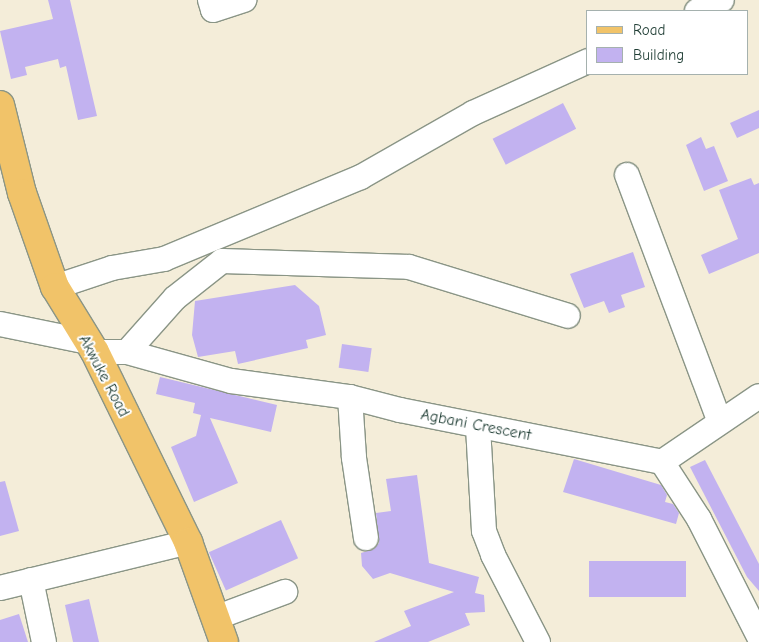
<!DOCTYPE html>
<style>
body{margin:0}
#map{position:relative;width:759px;height:642px;overflow:hidden;background:#f4edd9;font-family:"Comic Neue",sans-serif}
div>[style]{position:absolute}
.building>*{inset:0;background:#c2b2f0;transform-origin:0 0}
.roads{filter:drop-shadow(1px 0 #8a9586) drop-shadow(-1px 0 #8a9586) drop-shadow(0 1px #8a9586) drop-shadow(0 -1px #8a9586)}
.minor>*{height:24px;margin:-12px;padding:0 12px;transform-origin:12px;border-radius:12px;background:#fff}
.major>*{height:28px;margin:-14px;padding:0 14px;transform-origin:14px;border-radius:14px;background:#f1c369}
span{translate:-50% -50%;white-space:nowrap;text-align:center;line-height:1.15;-webkit-text-stroke:4px #fff;paint-order:stroke}
.street-label{font-size:16px;color:#1f3d34}
.legend{position:absolute;left:586px;top:10px;width:162px;height:65px;box-sizing:border-box;background:#fff;border:1px solid #a5b1ae;margin:0;padding:6px 9px;list-style:none;font-size:15px;color:#1f3d34}
.legend li{display:flex;align-items:center;gap:10px;height:25px}
.legend b{width:25px;border:1px solid #a5b1ae}
</style>
<div id="map">
<div class="building">
<div style="clip-path:polygon(48px 0,70px 0,97px 116px,78px 120px,66px 66px,60px 68px,58px 59px,25px 67px,27px 75px,11px 79px,0 31px,53px 19px)"></div>
<div style="left:563px;top:103px;width:29px;height:79px;rotate:63deg"></div>
<div style="clip-path:polygon(759px 110px,759px 128px,737px 138px,730px 123px)"></div>
<div style="clip-path:polygon(701px 137px,706px 149px,714px 146px,728px 181px,704px 191px,686px 145px)"></div>
<div style="clip-path:polygon(751px 178px,754px 185px,759px 183px,759px 253px,709px 274px,701px 255px,738px 239px,719px 190px)"></div>
<div style="clip-path:polygon(633px 252px,645px 287px,621px 295px,625px 307px,609px 313px,604px 301px,584px 308px,570px 274px)"></div>
<div style="clip-path:polygon(295px 285px,319px 306px,326px 335px,306px 340px,308px 348px,238px 364px,235px 351px,198px 357px,192px 335px,195px 301px)"></div>
<div style="left:342px;top:344px;width:30px;height:24px;rotate:8deg"></div>
<div style="clip-path:polygon(160px 377px,277px 405px,271px 432px,210px 418px,238px 483px,194px 502px,171px 447px,196px 436px,201px 415px,193px 413px,195px 403px,156px 394px)"></div>
<div style="clip-path:polygon(574px 459px,661px 485px,667px 495px,665px 502px,673px 504px,679px 513px,676px 524px,563px 492px)"></div>
<div style="clip-path:polygon(705px 460px,759px 564px,759px 591px,747px 577px,690px 467px)"></div>
<div style="clip-path:polygon(417px 475px,429px 563px,479px 577px,475px 593px,484px 595px,485px 612px,465px 613px,470px 625px,428px 642px,374px 642px,411px 626px,404px 611px,454px 592px,390px 573px,373px 579px,362px 566px,361px 553px,374px 549px,379px 543px,376px 513px,391px 511px,386px 479px)"></div>
<div style="clip-path:polygon(5px 481px,19px 531px,0 536px,0 482px)"></div>
<div style="left:281px;top:520px;width:42px;height:79px;rotate:66deg"></div>
<div style="left:686px;top:561px;width:36px;height:97px;rotate:90deg"></div>
<div style="clip-path:polygon(89px 599px,99px 642px,73px 642px,65px 605px)"></div>
<div style="clip-path:polygon(19px 614px,28px 642px,0 642px,0 620px)"></div>
</div>
<div class="roads">
<div class="minor">
<div style="left:210px;top:0;width:10px;rotate:73deg"></div>
<div style="left:213px;top:10px;width:33px;rotate:-18deg"></div>
<div style="left:697px;top:11px;width:27px;rotate:-24deg"></div>
<div style="left:627px;top:175px;width:262px;rotate:69.4deg"></div>
<div style="left:55px;top:287px;width:60px;rotate:-18.4deg"></div>
<div style="left:112px;top:268px;width:53px;rotate:-9.8deg"></div>
<div style="left:164px;top:259px;width:213px;rotate:-22.6deg"></div>
<div style="left:361px;top:177px;width:129px;rotate:-29.7deg"></div>
<div style="left:473px;top:113px;width:126px;rotate:-24.3deg"></div>
<div style="left:0;top:324px;width:90px;rotate:11.6deg"></div>
<div style="left:95px;top:352px;width:32px"></div>
<div style="left:127px;top:352px;width:108px;rotate:15.6deg"></div>
<div style="left:231px;top:381px;width:120px;rotate:7.7deg"></div>
<div style="left:350px;top:397px;width:52px;rotate:14.6deg"></div>
<div style="left:400px;top:410px;width:267px;rotate:11.2deg"></div>
<div style="left:662px;top:462px;width:68px;rotate:57deg"></div>
<div style="left:699px;top:519px;width:132px;rotate:63deg"></div>
<div style="left:127px;top:352px;width:72px;rotate:-48.4deg"></div>
<div style="left:175px;top:298px;width:60px;rotate:-38.2deg"></div>
<div style="left:222px;top:261px;width:187px;rotate:1.8deg"></div>
<div style="left:409px;top:267px;width:166px;rotate:17.1deg"></div>
<div style="left:350px;top:397px;width:61px;rotate:86.2deg"></div>
<div style="left:354px;top:458px;width:81px;rotate:81.5deg"></div>
<div style="left:478px;top:427px;width:104px;rotate:86.7deg"></div>
<div style="left:484px;top:531px;width:26px;rotate:69deg"></div>
<div style="left:493px;top:555px;width:98px;rotate:62.7deg"></div>
<div style="left:662px;top:462px;width:117px;rotate:-34.2deg"></div>
<div style="left:31px;top:580px;width:63px;rotate:78.2deg"></div>
<div style="left:0;top:588px;width:194px;rotate:-13.7deg"></div>
<div style="left:215px;top:618px;width:75px;rotate:-20.4deg"></div>
</div>
<div class="major">
<div style="left:0;top:105px;width:91px;rotate:76deg"></div>
<div style="left:22px;top:193px;width:100px;rotate:70.7deg"></div>
<div style="left:55px;top:287px;width:76px;rotate:58.4deg"></div>
<div style="left:95px;top:352px;width:212px;rotate:63.9deg"></div>
<div style="left:188px;top:542px;width:106px;rotate:70.2deg"></div>
</div>
</div>
<div class="street-label">
<span style="left:104px;top:376px;rotate:62deg">Akwuke Road</span>
<span style="left:476px;top:425px;rotate:11deg">Agbani Crescent</span>
</div>
<ul class="legend">
<li><b style="height:6px;background:#f1c369"></b>Road</li>
<li><b style="height:14px;background:#c2b2f0"></b>Building</li>
</ul>
</div>
